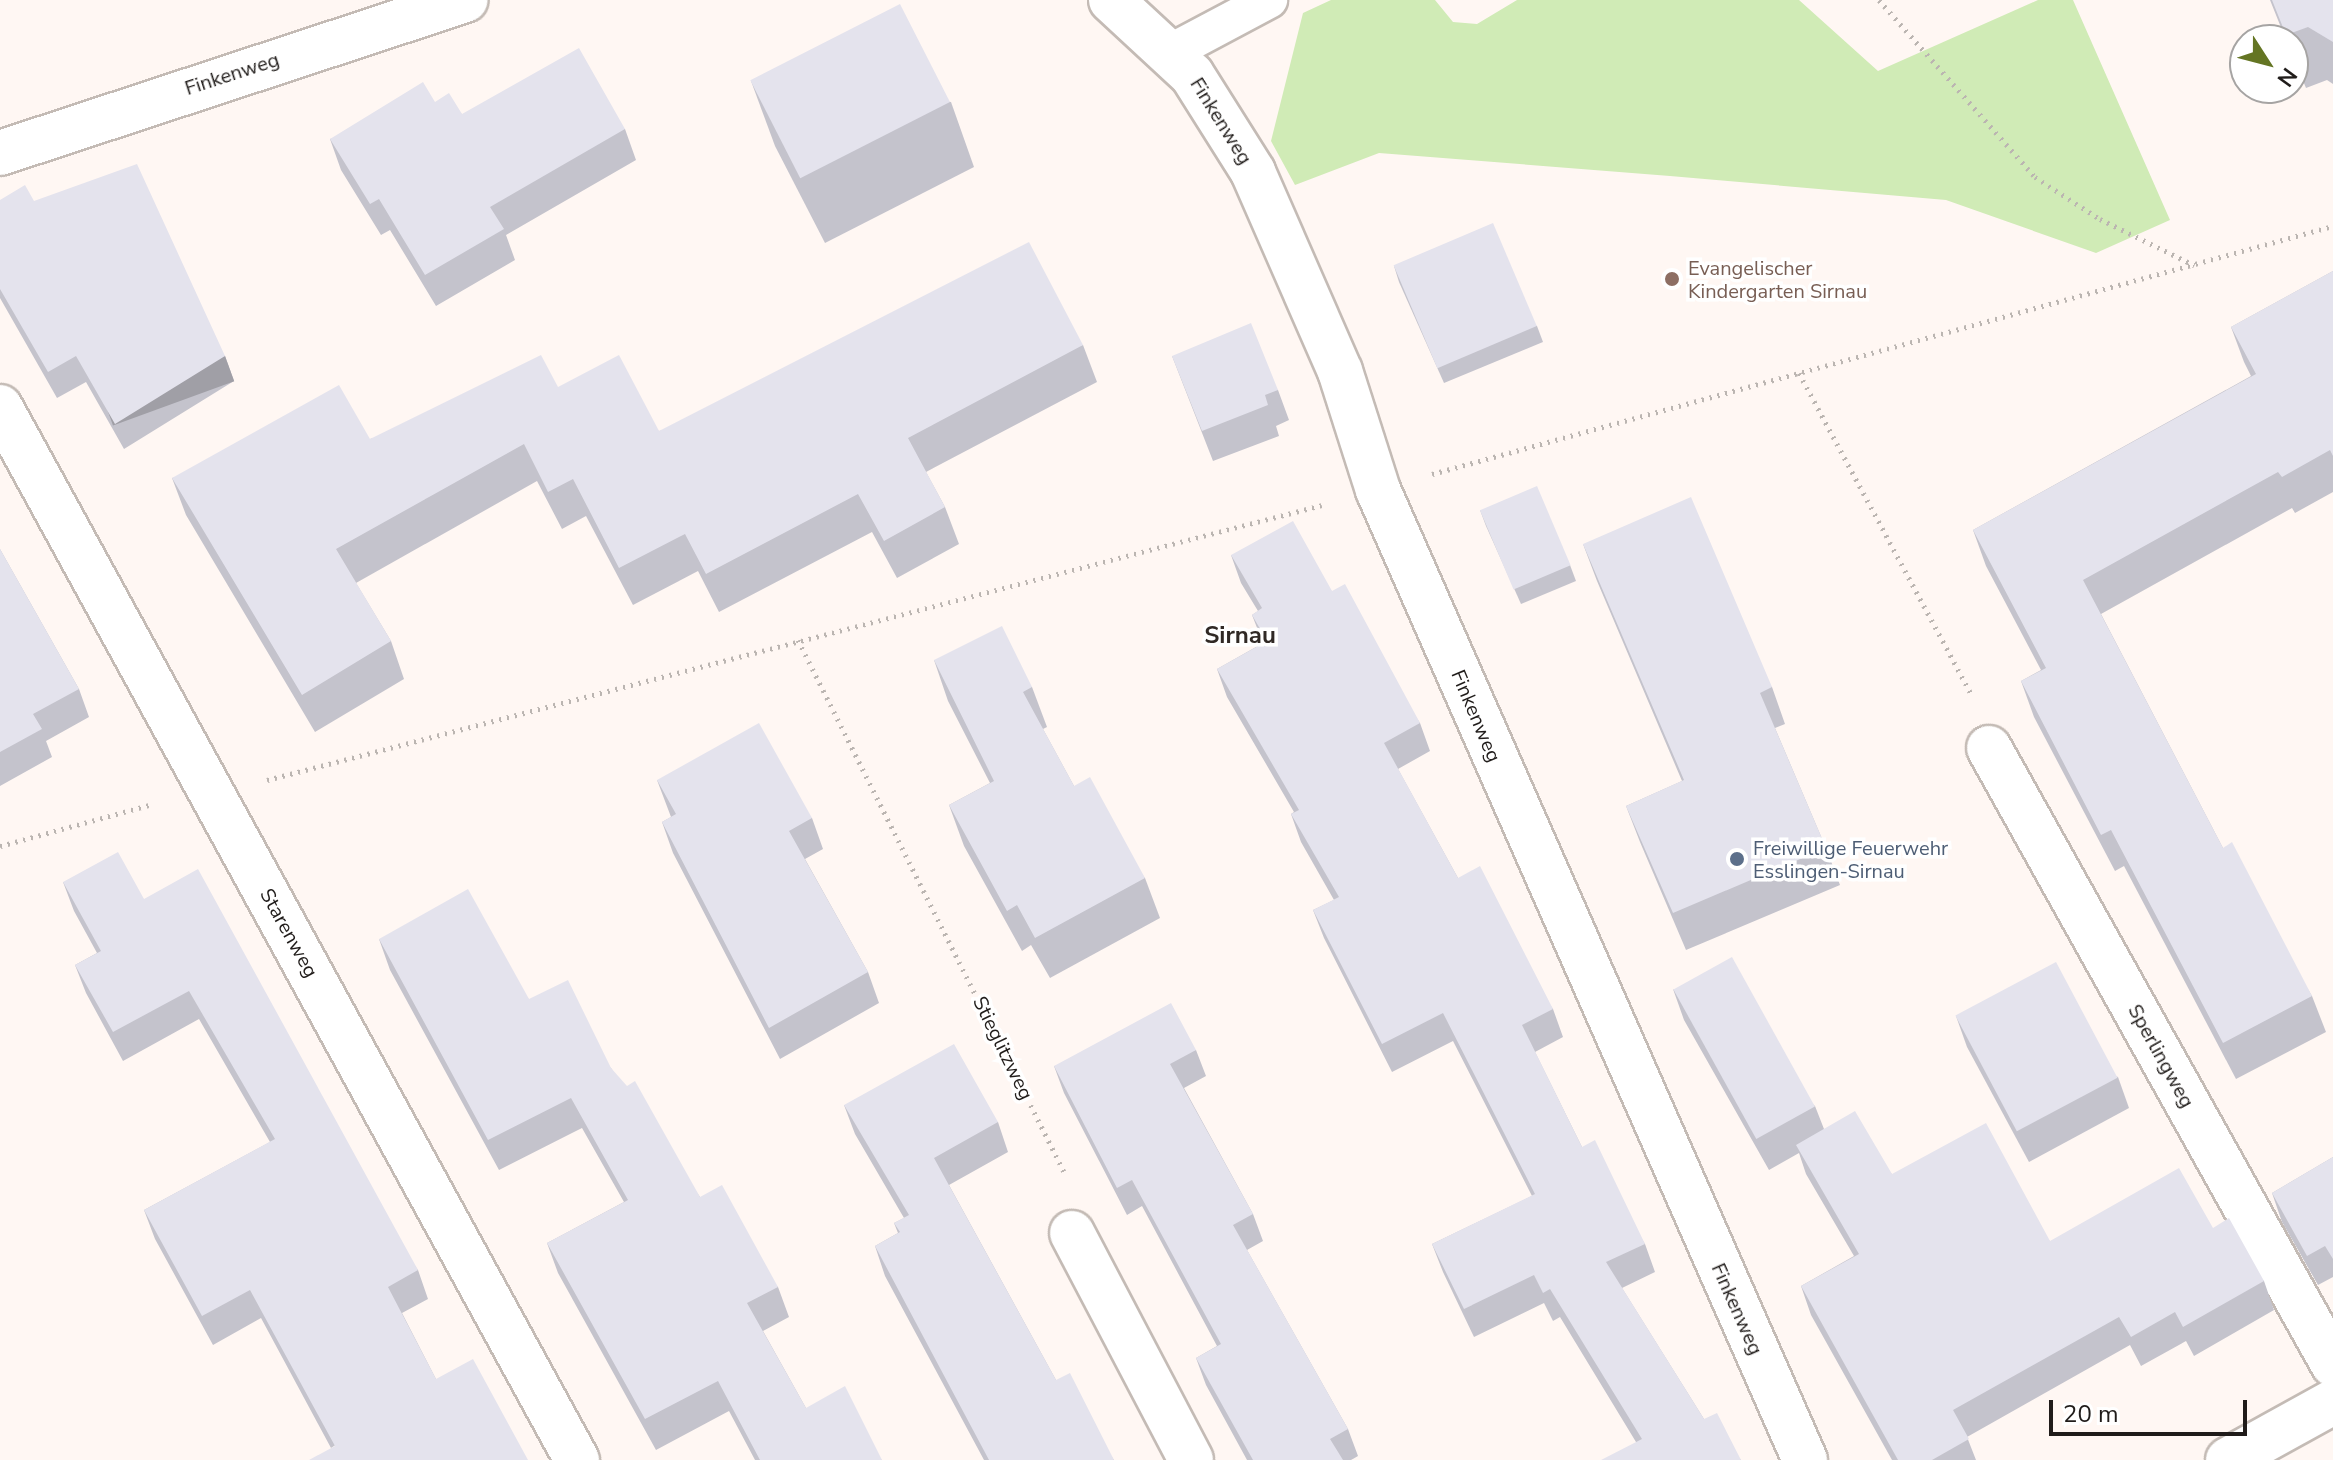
<!DOCTYPE html>
<style>
body{margin:0}
#map{position:relative;width:2333px;height:1460px;overflow:hidden;background:#fff7f3;font-family:"Nunito Sans",sans-serif}
div>[style]{position:absolute}
.green>*{inset:0;background:#d0ebb6}
.path>*{height:5px;margin-top:-2.5px;transform-origin:0;background:repeating-linear-gradient(90deg,#bbb5b1 0 2px,transparent 0 8px)}
.roads{filter:drop-shadow(2px 0 #c4bbb5) drop-shadow(-2px 0 #c4bbb5) drop-shadow(0 2px #c4bbb5) drop-shadow(0 -2px #c4bbb5)}
.service>*{height:36px;margin:-18px;padding:0 18px;transform-origin:18px;border-radius:18px;background:#fff}
.minor>*{height:44px;margin:-22px;padding:0 22px;transform-origin:22px;border-radius:22px;background:#fff}
.wall>*{inset:0;background:#c4c3cc}
.shaded-wall>*{inset:0;background:#a09fa6;transform-origin:0 0}
.building>*{inset:0;background:#e4e3ed;transform-origin:0 0}
.dots>*{width:22px;height:22px;translate:-50% -50%;box-sizing:border-box;border:4px solid #fff;border-radius:50%}
span{translate:-50% -50%;white-space:nowrap;text-align:center;line-height:1.15;-webkit-text-stroke:7px #fff;paint-order:stroke}
.street-label{font-size:20px;color:#201c1a}
.education-label{font-size:20px;color:#785e54}
.left{translate:0 -50%;text-align:left}
.service-label{font-size:20px;color:#4e5e75}
.quarter-label{font-size:24px;color:#302925;font-weight:700}
.north{position:absolute;left:2229px;top:24px;width:80px;height:80px;box-sizing:border-box;background:#fff;border:2px solid #a6a4a3;border-radius:50%;rotate:126deg;font-size:22px;font-weight:700;line-height:32px;text-align:center;color:#201c1a}
.north::after{content:'';display:block;margin:auto;width:28px;height:36px;background:#647523;clip-path:polygon(50% 0,100% 100%,50% 72%,0 100%)}
.scale{position:absolute;left:2049px;top:1400px;width:198px;height:36px;box-sizing:border-box;border:4px solid #201c1a;border-top:0;padding-left:10px;font-size:24px;line-height:28px;white-space:nowrap;color:#201c1a;-webkit-text-stroke:6px #fff;paint-order:stroke}
</style>
<div id="map">
<div class="green">
<div style="clip-path:polygon(1331px 0,1435px 0,1453px 22px,1477px 24px,1517px 0,1799px 0,1878px 71px,2038px 0,2073px 0,2170px 220px,2096px 253px,1946px 200px,1670px 176px,1379px 153px,1295px 185px,1271px 141px,1303px 13px)"></div>
</div>
<div class="path">
<div style="left:1879px;top:0;width:236px;rotate:48.6deg"></div>
<div style="left:2035px;top:177px;width:77px;rotate:32.9deg"></div>
<div style="left:2100px;top:219px;width:105px;rotate:26.1deg"></div>
<div style="left:1799px;top:373px;width:364px;rotate:61.8deg"></div>
<div style="left:1432px;top:474px;width:935px;rotate:-15.39deg"></div>
<div style="left:798px;top:640px;width:599px;rotate:63.43deg"></div>
<div style="left:267px;top:780px;width:1090px;rotate:-14.61deg"></div>
<div style="left:0;top:846px;width:158px;rotate:-15.4deg"></div>
</div>
<div class="roads">
<div class="service">
<div style="left:1173px;top:51px;width:109px;rotate:-28deg"></div>
</div>
<div class="minor">
<div style="left:1111px;top:0;width:110px;rotate:42.8deg"></div>
<div style="left:1192px;top:75px;width:115px;rotate:57.8deg"></div>
<div style="left:1253px;top:172px;width:217px;rotate:66.4deg"></div>
<div style="left:1340px;top:371px;width:125px;rotate:72.3deg"></div>
<div style="left:1378px;top:490px;width:1060px;rotate:66.24deg"></div>
<div style="left:0;top:153px;width:490px;rotate:-18.2deg"></div>
<div style="left:0;top:407px;width:1201px;rotate:61.28deg"></div>
<div style="left:1989px;top:748px;width:706px;rotate:60.82deg"></div>
<div style="left:1072px;top:1233px;width:256px;rotate:62.3deg"></div>
<div style="left:2228px;top:1460px;width:120px;rotate:-28.9deg"></div>
</div>
</div>
<div class="wall">
<div style="clip-path:polygon(2270px 0,2333px 0,2333px 84px,2327px 80px,2306px 88px,2293px 57px,2293px 40px,2286px 40px)"></div>
<div style="clip-path:polygon(751px 81px,951px 102px,974px 167px,825px 243px,775px 146px)"></div>
<div style="clip-path:polygon(435px 102px,462px 114px,625px 129px,636px 160px,506px 235px,515px 260px,436px 306px,390px 230px,381px 235px,341px 170px,330px 139px)"></div>
<div style="clip-path:polygon(0 200px,34px 201px,225px 356px,234px 381px,124px 449px,86px 382px,57px 398px,0 298px)"></div>
<div style="clip-path:polygon(1394px 266px,1537px 326px,1543px 342px,1444px 383px,1399px 282px)"></div>
<div style="clip-path:polygon(2333px 271px,2333px 492px,2295px 513px,2292px 508px,2101px 614px,2223px 848px,2312px 996px,2326px 1032px,2236px 1079px,2124px 866px,2115px 871px,2034px 717px,2021px 681px,2041px 670px,1986px 566px,1973px 530px,2251px 376px,2244px 362px,2231px 327px)"></div>
<div style="clip-path:polygon(1083px 345px,1097px 382px,926px 472px,945px 507px,959px 544px,897px 578px,872px 532px,719px 612px,698px 571px,633px 605px,586px 516px,562px 529px,537px 481px,356px 583px,391px 641px,404px 679px,315px 732px,186px 515px,172px 478px,370px 439px,558px 387px,659px 431px)"></div>
<div style="clip-path:polygon(1172px 356px,1278px 390px,1289px 420px,1276px 426px,1279px 436px,1213px 461px)"></div>
<div style="clip-path:polygon(1480px 510px,1570px 565px,1576px 581px,1521px 604px,1486px 526px)"></div>
<div style="clip-path:polygon(1583px 544px,1772px 687px,1785px 724px,1775px 728px,1826px 848px,1840px 885px,1686px 950px,1640px 842px,1626px 806px,1682px 781px,1597px 581px)"></div>
<div style="clip-path:polygon(0 549px,79px 689px,89px 717px,46px 741px,52px 757px,0 786px)"></div>
<div style="clip-path:polygon(1231px 555px,1332px 591px,1420px 723px,1430px 751px,1398px 769px,1458px 878px,1553px 1009px,1563px 1037px,1535px 1052px,1582px 1147px,1645px 1244px,1655px 1272px,1622px 1288px,1704px 1419px,1741px 1460px,1636px 1442px,1560px 1317px,1553px 1321px,1544px 1303px,1474px 1337px,1443px 1272px,1432px 1244px,1532px 1196px,1453px 1041px,1392px 1072px,1324px 938px,1313px 910px,1334px 900px,1301px 842px,1291px 814px,1294px 812px,1227px 697px,1217px 669px,1263px 643px,1252px 615px,1258px 611px,1241px 583px)"></div>
<div style="clip-path:polygon(934px 660px,1032px 687px,1047px 727px,1043px 729px,1074px 786px,1145px 878px,1160px 918px,1050px 978px,1031px 945px,1022px 951px,964px 846px,949px 805px,990px 783px,948px 701px)"></div>
<div style="clip-path:polygon(657px 780px,812px 818px,823px 849px,805px 859px,868px 972px,879px 1003px,780px 1059px,673px 853px,662px 822px,671px 817px)"></div>
<div style="clip-path:polygon(63px 882px,144px 899px,418px 1270px,428px 1299px,402px 1313px,436px 1379px,331px 1448px,261px 1318px,213px 1345px,155px 1239px,144px 1210px,270px 1142px,199px 1019px,123px 1061px,86px 993px,75px 965px,97px 953px,74px 911px)"></div>
<div style="clip-path:polygon(379px 939px,529px 999px,611px 1068px,700px 1197px,778px 1287px,789px 1317px,763px 1331px,806px 1408px,882px 1460px,755px 1460px,729px 1411px,656px 1450px,558px 1273px,547px 1243px,624px 1202px,582px 1128px,499px 1170px,390px 970px)"></div>
<div style="clip-path:polygon(1673px 989px,1815px 1106px,1824px 1129px,1892px 1174px,2050px 1241px,2213px 1228px,2264px 1281px,2274px 1310px,2194px 1356px,2186px 1341px,2141px 1366px,2130px 1345px,1967px 1437px,1976px 1460px,1892px 1460px,1811px 1315px,1801px 1286px,1854px 1256px,1806px 1174px,1799px 1153px,1769px 1170px,1684px 1020px)"></div>
<div style="clip-path:polygon(1956px 1016px,2118px 1077px,2129px 1108px,2029px 1162px,1967px 1047px)"></div>
<div style="clip-path:polygon(1196px 1050px,1206px 1076px,1184px 1088px,1253px 1214px,1263px 1241px,1247px 1250px,1348px 1429px,1358px 1456px,1351px 1460px,1247px 1460px,1206px 1385px,1196px 1358px,1217px 1346px,1142px 1206px,1127px 1215px,1064px 1093px,1054px 1066px)"></div>
<div style="clip-path:polygon(844px 1105px,998px 1122px,1008px 1152px,949px 1185px,1056px 1380px,1114px 1460px,984px 1460px,885px 1276px,875px 1246px,898px 1233px,894px 1223px,904px 1218px,855px 1134px)"></div>
<div style="clip-path:polygon(2333px 1157px,2333px 1277px,2318px 1285px,2282px 1222px,2272px 1193px)"></div>
</div>
<div class="shaded-wall">
<div style="left:225px;top:356px;width:27px;height:129px;rotate:70deg"></div>
</div>
<div class="building">
<div style="clip-path:polygon(2272px 0,2333px 0,2333px 42px,2308px 27px,2286px 35px)"></div>
<div style="left:900px;top:4px;width:110px;height:168px;rotate:63deg"></div>
<div style="clip-path:polygon(579px 48px,625px 129px,490px 207px,504px 229px,425px 275px,379px 199px,370px 204px,330px 139px,423px 82px,435px 102px,449px 93px,462px 114px)"></div>
<div style="clip-path:polygon(137px 164px,225px 356px,115px 424px,76px 356px,48px 372px,0 289px,0 200px,25px 185px,34px 201px)"></div>
<div style="left:1493px;top:223px;width:112px;height:108px;rotate:67deg"></div>
<div style="clip-path:polygon(1029px 242px,1083px 345px,908px 438px,945px 507px,884px 541px,858px 494px,706px 574px,685px 534px,619px 568px,573px 479px,548px 492px,524px 444px,336px 549px,391px 641px,302px 695px,172px 478px,339px 385px,370px 439px,541px 355px,558px 387px,619px 355px,659px 431px)"></div>
<div style="clip-path:polygon(2333px 271px,2333px 456px,2330px 450px,2282px 477px,2278px 472px,2083px 580px,2223px 848px,2232px 842px,2312px 996px,2223px 1043px,2111px 830px,2101px 835px,2021px 681px,2046px 668px,1973px 530px,2256px 374px,2231px 327px)"></div>
<div style="clip-path:polygon(1251px 323px,1278px 390px,1265px 395px,1268px 405px,1202px 431px,1172px 356px)"></div>
<div style="left:1537px;top:486px;width:86px;height:62px;rotate:67deg"></div>
<div style="clip-path:polygon(1691px 497px,1772px 687px,1760px 693px,1826px 848px,1673px 913px,1626px 806px,1684px 780px,1583px 544px)"></div>
<div style="clip-path:polygon(1293px 521px,1332px 591px,1345px 584px,1420px 723px,1384px 743px,1458px 878px,1480px 866px,1553px 1009px,1522px 1025px,1582px 1147px,1595px 1140px,1645px 1244px,1606px 1262px,1704px 1419px,1717px 1413px,1741px 1460px,1601px 1460px,1642px 1439px,1550px 1289px,1543px 1293px,1534px 1275px,1464px 1309px,1432px 1244px,1535px 1194px,1443px 1013px,1382px 1044px,1313px 910px,1339px 897px,1291px 814px,1299px 810px,1217px 669px,1267px 641px,1252px 615px,1262px 608px,1231px 555px)"></div>
<div style="clip-path:polygon(0 549px,79px 689px,33px 714px,42px 729px,0 752px)"></div>
<div style="clip-path:polygon(1002px 626px,1032px 687px,1023px 692px,1074px 786px,1090px 777px,1145px 878px,1035px 938px,1017px 905px,1007px 911px,949px 805px,994px 781px,934px 660px)"></div>
<div style="clip-path:polygon(759px 723px,812px 818px,789px 831px,868px 972px,769px 1028px,662px 822px,676px 814px,657px 780px)"></div>
<div style="clip-path:polygon(118px 852px,144px 899px,198px 869px,418px 1270px,388px 1287px,436px 1379px,473px 1359px,528px 1460px,309px 1460px,335px 1446px,250px 1290px,202px 1316px,144px 1210px,275px 1139px,189px 991px,113px 1032px,75px 965px,101px 951px,63px 882px)"></div>
<div style="clip-path:polygon(468px 889px,529px 999px,568px 980px,611px 1068px,627px 1086px,635px 1081px,700px 1197px,722px 1185px,778px 1287px,747px 1303px,806px 1408px,845px 1386px,882px 1460px,760px 1460px,718px 1381px,645px 1419px,547px 1243px,628px 1200px,571px 1098px,488px 1140px,379px 939px)"></div>
<div style="left:1732px;top:957px;width:171px;height:67px;rotate:61deg"></div>
<div style="left:2056px;top:962px;width:131px;height:114px;rotate:62deg"></div>
<div style="clip-path:polygon(1171px 1003px,1196px 1050px,1170px 1064px,1253px 1214px,1233px 1225px,1348px 1429px,1330px 1439px,1343px 1460px,1253px 1460px,1196px 1358px,1221px 1344px,1132px 1180px,1117px 1188px,1054px 1066px)"></div>
<div style="clip-path:polygon(954px 1044px,998px 1122px,934px 1158px,1056px 1380px,1070px 1373px,1114px 1460px,989px 1460px,875px 1246px,900px 1232px,894px 1223px,909px 1215px,844px 1105px)"></div>
<div style="clip-path:polygon(1855px 1111px,1892px 1174px,1986px 1123px,2050px 1241px,2179px 1168px,2213px 1228px,2229px 1218px,2264px 1281px,2183px 1327px,2175px 1312px,2131px 1337px,2119px 1317px,1953px 1410px,1969px 1439px,1932px 1460px,1898px 1460px,1801px 1286px,1859px 1254px,1796px 1145px)"></div>
<div style="clip-path:polygon(2333px 1157px,2333px 1259px,2325px 1246px,2307px 1256px,2272px 1193px)"></div>
</div>
<div class="dots">
<div style="left:1672px;top:279px;background:#8d6e63"></div>
<div style="left:1737px;top:859px;background:#5c6f8a"></div>
</div>
<div class="street-label">
<span style="left:232px;top:74px;rotate:-18deg">Finkenweg</span>
<span style="left:1221px;top:121px;rotate:58deg">Finkenweg</span>
<span style="left:1476px;top:716px;rotate:67deg">Finkenweg</span>
<span style="left:289px;top:933px;rotate:61deg">Starenweg</span>
<span style="left:1003px;top:1048px;rotate:64deg">Stieglitzweg</span>
<span style="left:2161px;top:1056px;rotate:61deg">Sperlingweg</span>
<span style="left:1737px;top:1309px;rotate:66deg">Finkenweg</span>
</div>
<div class="education-label">
<span class="left" style="left:1688px;top:280px">Evangelischer<br>Kindergarten Sirnau</span>
</div>
<div class="service-label">
<span class="left" style="left:1753px;top:860px">Freiwillige Feuerwehr<br>Esslingen-Sirnau</span>
</div>
<div class="quarter-label">
<span style="left:1240px;top:636px">Sirnau</span>
</div>
<div class="north">N</div>
<div class="scale">20 m</div>
</div>
